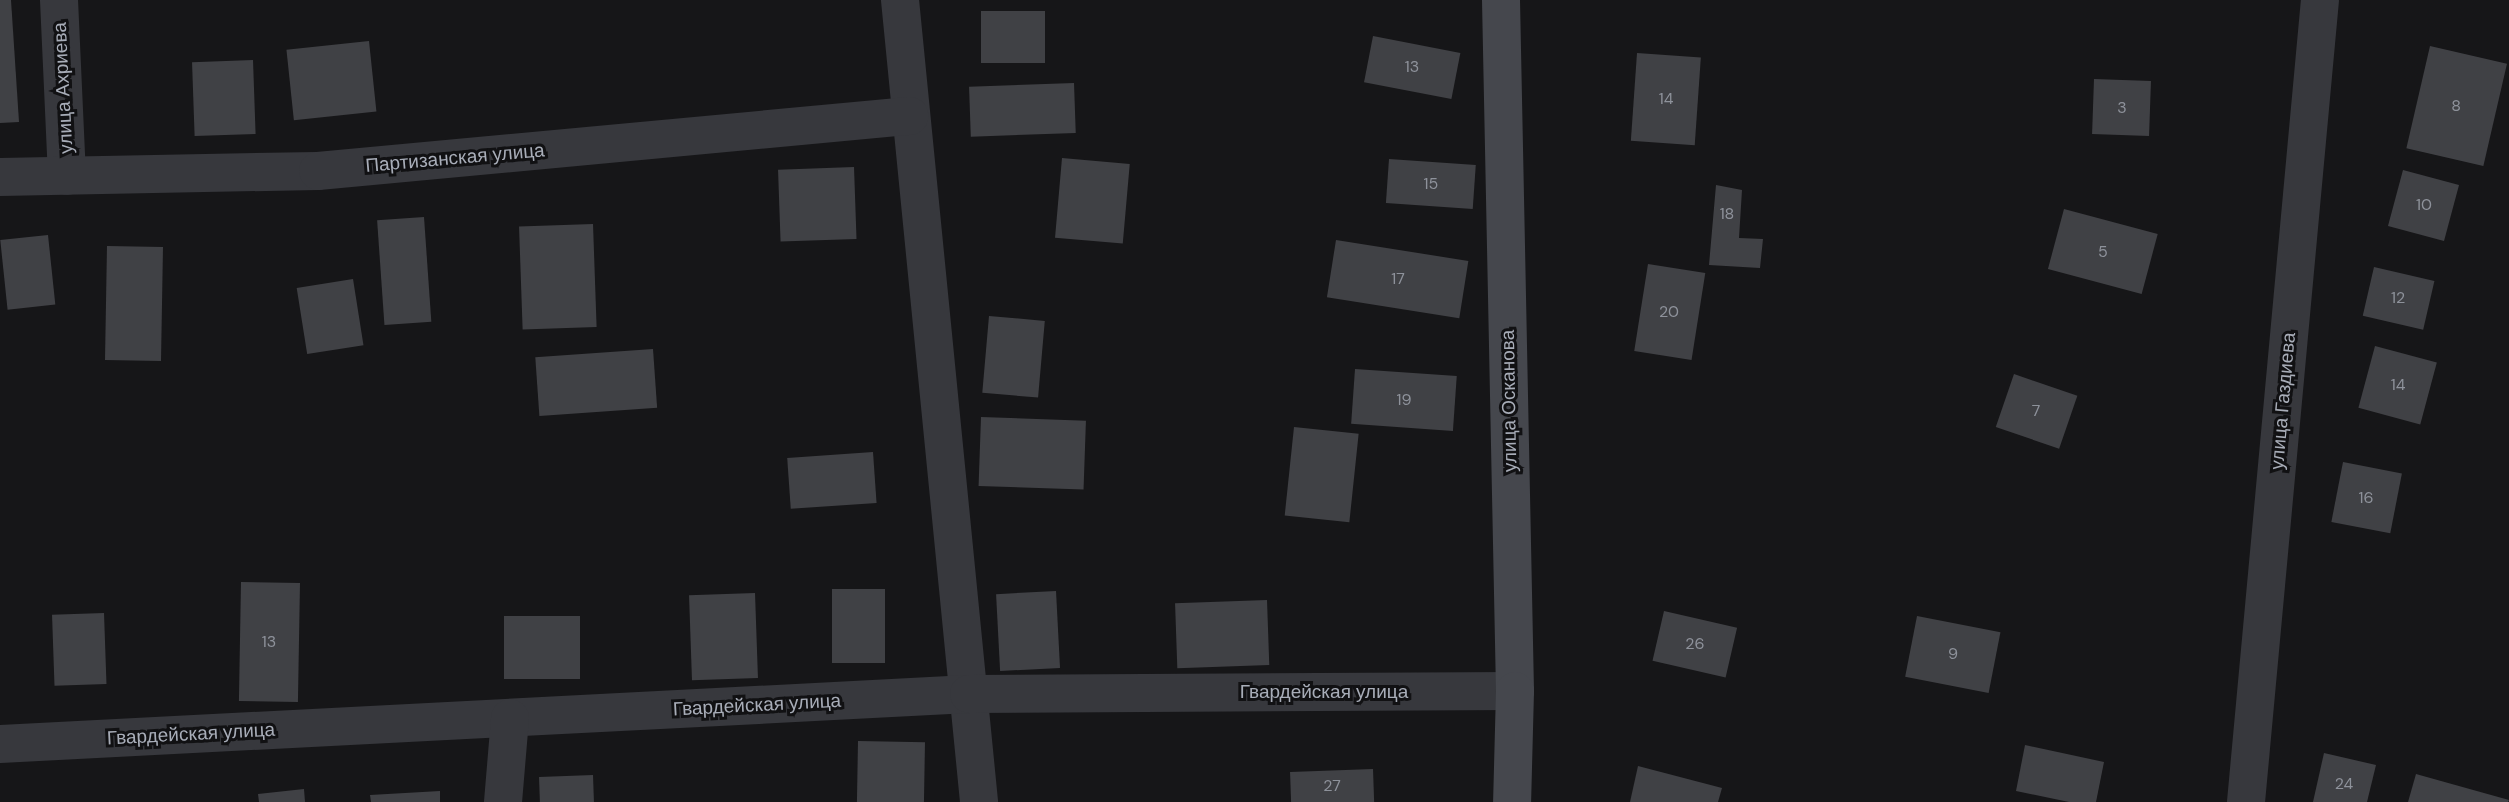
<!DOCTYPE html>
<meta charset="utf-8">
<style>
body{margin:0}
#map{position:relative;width:2509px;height:802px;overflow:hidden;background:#161618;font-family:"DM Sans",sans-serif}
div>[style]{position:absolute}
.building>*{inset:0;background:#404145;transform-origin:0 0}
.minor>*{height:38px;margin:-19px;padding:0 19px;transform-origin:19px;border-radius:19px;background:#37383d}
.secondary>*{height:38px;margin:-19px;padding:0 19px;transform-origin:19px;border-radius:19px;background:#45474d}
span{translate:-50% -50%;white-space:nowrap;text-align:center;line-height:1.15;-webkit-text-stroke:6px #111113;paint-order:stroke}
.number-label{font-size:16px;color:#8e929b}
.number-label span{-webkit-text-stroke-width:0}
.street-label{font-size:19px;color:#a8adb8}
</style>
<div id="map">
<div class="building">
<div style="clip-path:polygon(0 0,11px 0,19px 122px,0 123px)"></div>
<div style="left:981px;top:11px;width:64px;height:52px"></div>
<div style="left:1373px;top:36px;width:89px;height:47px;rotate:11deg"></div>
<div style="left:369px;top:41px;width:71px;height:83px;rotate:84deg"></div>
<div style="left:2430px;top:46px;width:79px;height:105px;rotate:13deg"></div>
<div style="left:1637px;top:53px;width:64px;height:88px;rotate:4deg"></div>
<div style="left:253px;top:60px;width:74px;height:61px;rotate:88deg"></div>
<div style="left:2094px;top:79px;width:57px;height:55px;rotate:2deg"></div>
<div style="left:1074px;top:83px;width:50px;height:105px;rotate:88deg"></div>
<div style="left:1062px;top:158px;width:68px;height:80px;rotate:5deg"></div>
<div style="left:1389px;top:159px;width:87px;height:44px;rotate:4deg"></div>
<div style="left:854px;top:167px;width:72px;height:76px;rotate:88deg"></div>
<div style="left:2403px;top:170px;width:58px;height:58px;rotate:15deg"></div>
<div style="clip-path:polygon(1716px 185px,1742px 190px,1739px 238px,1763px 239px,1760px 268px,1709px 265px)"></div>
<div style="left:2064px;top:209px;width:97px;height:62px;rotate:15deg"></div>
<div style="left:424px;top:217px;width:105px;height:47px;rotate:86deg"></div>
<div style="left:593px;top:224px;width:103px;height:74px;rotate:88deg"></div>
<div style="left:48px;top:235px;width:70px;height:48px;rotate:84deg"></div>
<div style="left:1336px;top:240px;width:134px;height:58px;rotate:9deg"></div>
<div style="left:107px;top:246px;width:56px;height:114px;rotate:1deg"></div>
<div style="left:1648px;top:264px;width:58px;height:88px;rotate:9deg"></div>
<div style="left:2374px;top:267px;width:62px;height:50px;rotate:13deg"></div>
<div style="left:353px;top:279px;width:67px;height:57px;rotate:81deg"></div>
<div style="left:989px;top:316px;width:56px;height:77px;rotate:5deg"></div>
<div style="left:2375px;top:346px;width:64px;height:64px;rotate:15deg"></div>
<div style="left:653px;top:349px;width:59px;height:118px;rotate:86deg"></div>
<div style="left:1355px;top:369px;width:102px;height:55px;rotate:4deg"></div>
<div style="left:2014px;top:374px;width:67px;height:56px;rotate:19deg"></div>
<div style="left:981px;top:417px;width:105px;height:69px;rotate:2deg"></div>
<div style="left:1294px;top:427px;width:65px;height:89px;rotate:6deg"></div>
<div style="left:873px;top:452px;width:51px;height:86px;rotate:86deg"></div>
<div style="left:2343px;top:462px;width:60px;height:61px;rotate:11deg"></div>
<div style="left:241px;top:582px;width:59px;height:119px;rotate:1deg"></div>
<div style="left:832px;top:589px;width:53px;height:74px"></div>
<div style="left:1056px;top:591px;width:77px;height:60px;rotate:87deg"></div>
<div style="left:755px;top:593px;width:85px;height:66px;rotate:88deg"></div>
<div style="left:1267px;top:600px;width:65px;height:92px;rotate:88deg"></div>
<div style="left:1664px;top:611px;width:75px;height:51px;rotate:13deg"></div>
<div style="left:104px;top:613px;width:71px;height:52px;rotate:88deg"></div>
<div style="left:504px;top:616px;width:76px;height:63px"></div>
<div style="left:1917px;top:616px;width:85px;height:62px;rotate:11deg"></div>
<div style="left:858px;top:741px;width:67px;height:61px;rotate:1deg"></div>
<div style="clip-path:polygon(2025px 745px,2104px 762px,2096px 802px,2069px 802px,2016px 791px)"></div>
<div style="clip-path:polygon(2324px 753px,2376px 765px,2367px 802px,2313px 802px)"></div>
<div style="clip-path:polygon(1638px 766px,1722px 788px,1718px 802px,1630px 802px)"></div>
<div style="left:1373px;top:769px;width:33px;height:83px;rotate:88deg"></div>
<div style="clip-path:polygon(2416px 774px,2509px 800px,2508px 802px,2408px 802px)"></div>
<div style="left:593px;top:775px;width:27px;height:54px;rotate:88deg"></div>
<div style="clip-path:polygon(304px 789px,305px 802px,259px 802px,258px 794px)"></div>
<div style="clip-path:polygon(440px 791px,440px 802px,371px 802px,370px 795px)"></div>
</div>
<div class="minor">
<div style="left:59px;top:0;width:176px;rotate:87.4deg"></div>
<div style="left:900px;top:0;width:806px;rotate:84.37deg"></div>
<div style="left:0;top:177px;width:318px;rotate:-1.1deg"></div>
<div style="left:318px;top:171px;width:594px;rotate:-5.32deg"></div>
<div style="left:0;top:744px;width:970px;rotate:-2.95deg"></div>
<div style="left:969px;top:694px;width:546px;rotate:-0.31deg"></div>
<div style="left:503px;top:802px;width:84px;rotate:-85.2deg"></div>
<div style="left:2246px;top:802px;width:805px;rotate:-84.73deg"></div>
</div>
<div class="secondary">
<div style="left:1501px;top:0;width:691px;rotate:88.84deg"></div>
<div style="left:1515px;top:691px;width:111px;rotate:91.5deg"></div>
</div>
<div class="number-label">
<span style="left:1412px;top:67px">13</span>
<span style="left:1666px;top:99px">14</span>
<span style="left:2456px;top:106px">8</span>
<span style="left:2122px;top:108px">3</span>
<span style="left:1431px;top:184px">15</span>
<span style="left:2424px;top:205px">10</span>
<span style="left:1727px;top:214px">18</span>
<span style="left:2103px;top:252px">5</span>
<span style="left:1398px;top:279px">17</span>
<span style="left:2398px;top:298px">12</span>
<span style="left:1669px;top:312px">20</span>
<span style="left:2398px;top:385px">14</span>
<span style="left:1404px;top:400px">19</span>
<span style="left:2036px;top:411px">7</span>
<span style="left:2366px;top:498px">16</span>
<span style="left:269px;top:642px">13</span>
<span style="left:1695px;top:644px">26</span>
<span style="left:1953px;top:654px">9</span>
<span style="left:2344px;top:784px">24</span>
<span style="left:1332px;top:786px">27</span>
</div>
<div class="street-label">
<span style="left:63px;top:88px;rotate:-93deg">улица Ахриева</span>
<span style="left:455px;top:158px;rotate:-5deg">Партизанская улица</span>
<span style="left:1509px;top:401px;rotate:-91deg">улица Осканова</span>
<span style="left:2283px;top:401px;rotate:-85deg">улица Газдиева</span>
<span style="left:1324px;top:692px">Гвардейская улица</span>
<span style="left:757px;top:705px;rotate:-3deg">Гвардейская улица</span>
<span style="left:191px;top:734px;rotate:-3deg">Гвардейская улица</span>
</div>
</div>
